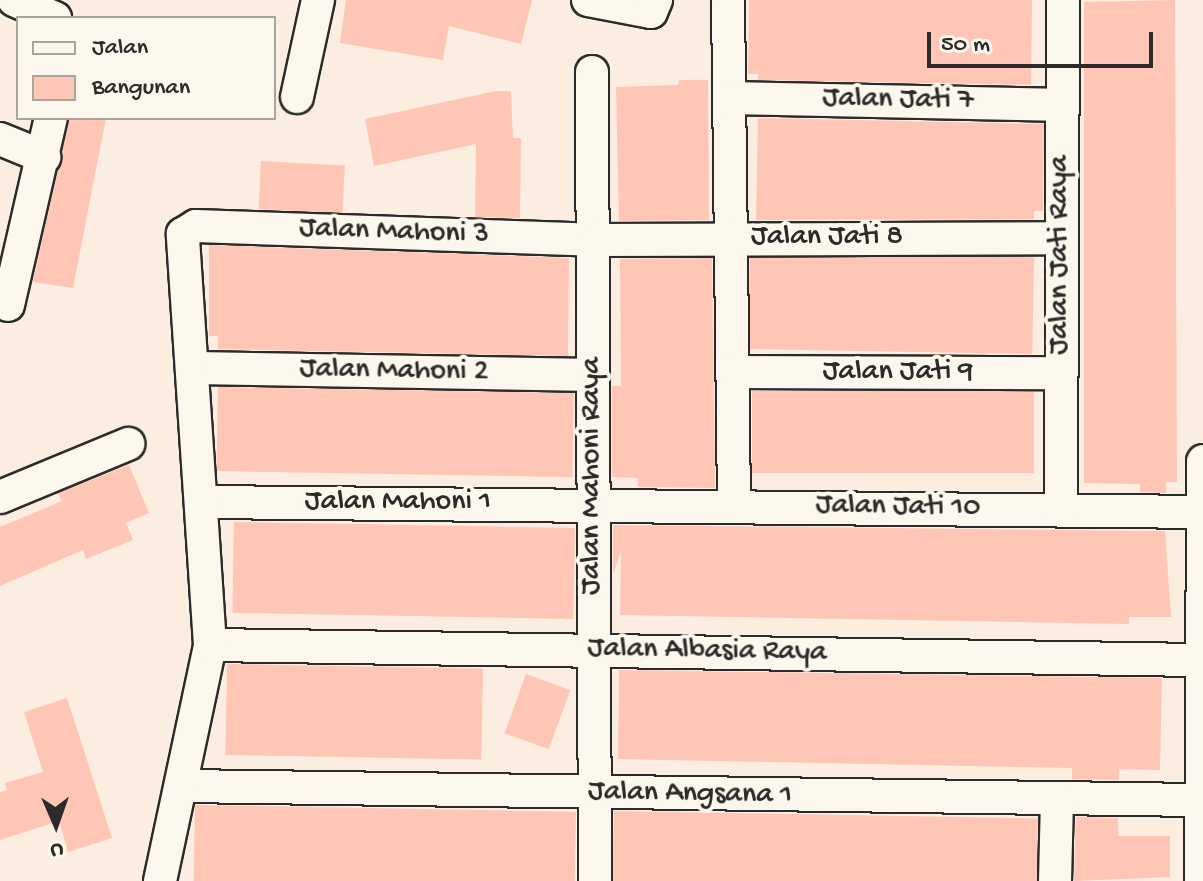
<!DOCTYPE html>
<style>
body{margin:0}
#map{position:relative;width:1203px;height:881px;overflow:hidden;background:#fcede1;font-family:"Gochi Hand",sans-serif}
div>[style]{position:absolute}
.building>*{inset:0;background:#ffc5b5;transform-origin:0 0}
.roads{filter:drop-shadow(2px 0 #2b2b2b) drop-shadow(-2px 0 #2b2b2b) drop-shadow(0 2px #2b2b2b) drop-shadow(0 -2px #2b2b2b)}
.street>*{height:32px;margin:-16px;padding:0 16px;transform-origin:16px;border-radius:16px;background:#fbf7ec}
span{translate:-50% -50%;white-space:nowrap;text-align:center;line-height:1.15;-webkit-text-stroke:8px #fbf7ec;paint-order:stroke}
.street-label{font-size:30px;color:#2b2b2b}
.legend{position:absolute;left:16px;top:16px;width:260px;height:104px;box-sizing:border-box;background:#fbf7ec;border:2px solid #a8a59f;margin:0;padding:10px 14px;list-style:none;font-size:24px;color:#2b2b2b}
.legend li{display:flex;align-items:center;gap:16px;height:40px}
.legend b{width:40px;border:2px solid #a8a59f}
.north{position:absolute;left:16px;top:785px;width:80px;height:80px;-webkit-text-stroke:6px #fbf7ec;paint-order:stroke;rotate:178deg;font-size:22px;font-weight:700;line-height:32px;text-align:center;color:#2b2b2b}
.north::after{content:'';display:block;margin:auto;width:28px;height:36px;background:#2b2b2b;clip-path:polygon(50% 0,100% 100%,50% 72%,0 100%)}
.scale{position:absolute;left:927px;top:32px;width:226px;height:36px;box-sizing:border-box;border:4px solid #2b2b2b;border-top:0;padding-left:10px;font-size:24px;line-height:28px;white-space:nowrap;color:#2b2b2b;-webkit-text-stroke:6px #fbf7ec;paint-order:stroke}
</style>
<div id="map">
<div class="building">
<div style="clip-path:polygon(346px 0,532px 0,521px 44px,449px 26px,443px 60px,340px 43px)"></div>
<div style="clip-path:polygon(749px 0,1032px 0,1031px 85px,758px 80px,758px 74px,748px 74px)"></div>
<div style="clip-path:polygon(1175px 0,1177px 482px,1166px 482px,1166px 493px,1140px 492px,1140px 484px,1084px 483px,1084px 2px)"></div>
<div style="clip-path:polygon(679px 80px,708px 80px,709px 220px,619px 221px,616px 87px,678px 85px)"></div>
<div style="clip-path:polygon(496px 91px,511px 91px,513px 138px,521px 138px,520px 218px,475px 217px,476px 144px,374px 166px,365px 119px)"></div>
<div style="clip-path:polygon(69px 118px,106px 118px,73px 288px,33px 282px)"></div>
<div style="clip-path:polygon(758px 118px,1044px 124px,1043px 211px,1034px 211px,1034px 219px,756px 220px)"></div>
<div style="left:261px;top:161px;width:84px;height:48px;rotate:3deg"></div>
<div style="clip-path:polygon(209px 245px,569px 258px,568px 356px,218px 349px,218px 336px,209px 336px)"></div>
<div style="left:1034px;top:257px;width:97px;height:284px;rotate:91deg"></div>
<div style="clip-path:polygon(712px 258px,715px 488px,638px 487px,638px 478px,612px 477px,612px 386px,621px 386px,620px 259px)"></div>
<div style="left:218px;top:387px;width:356px;height:84px;rotate:1deg"></div>
<div style="left:752px;top:391px;width:282px;height:82px"></div>
<div style="clip-path:polygon(129px 465px,149px 513px,126px 523px,133px 540px,86px 559px,83px 550px,0 586px,0 527px,62px 501px,58px 493px)"></div>
<div style="left:234px;top:522px;width:341px;height:91px;rotate:1deg"></div>
<div style="clip-path:polygon(613px 525px,1165px 531px,1171px 617px,1129px 617px,1129px 624px,620px 615px,621px 552px,613px 574px)"></div>
<div style="left:227px;top:664px;width:256px;height:91px;rotate:1deg"></div>
<div style="clip-path:polygon(619px 670px,1162px 678px,1160px 770px,1119px 769px,1119px 780px,1072px 779px,1072px 768px,618px 759px)"></div>
<div style="left:526px;top:674px;width:47px;height:63px;rotate:20deg"></div>
<div style="clip-path:polygon(67px 698px,112px 838px,68px 852px,59px 821px,0 840px,0 792px,7px 790px,5px 783px,43px 772px,24px 712px)"></div>
<div style="left:195px;top:805px;width:381px;height:77px;rotate:1deg"></div>
<div style="left:614px;top:811px;width:424px;height:70px;rotate:1deg"></div>
<div style="clip-path:polygon(1076px 817px,1118px 818px,1118px 836px,1170px 836px,1170px 877px,1074px 881px)"></div>
</div>
<div class="roads">
<div class="street">
<div style="left:14px;top:0;width:45px;rotate:23.7deg"></div>
<div style="left:588px;top:0;width:64px;rotate:10.8deg"></div>
<div style="left:651px;top:12px;width:13px;rotate:-67deg"></div>
<div style="left:728px;top:0;width:507px;rotate:89.32deg"></div>
<div style="left:592px;top:72px;width:809px;rotate:89.79deg"></div>
<div style="left:297px;top:97px;width:99px;rotate:-77.8deg"></div>
<div style="left:733px;top:98px;width:329px;rotate:1.2deg"></div>
<div style="left:0;top:139px;width:48px;rotate:22.2deg"></div>
<div style="left:8px;top:305px;width:192px;rotate:-77.1deg"></div>
<div style="left:196px;top:368px;width:397px;rotate:1deg"></div>
<div style="left:734px;top:372px;width:327px;rotate:0.2deg"></div>
<div style="left:0;top:497px;width:139px;rotate:-22.5deg"></div>
<div style="left:202px;top:502px;width:1001px;rotate:0.57deg"></div>
<div style="left:1061px;top:510px;width:510px;rotate:-89.78deg"></div>
<div style="left:210px;top:645px;width:993px;rotate:0.87deg"></div>
<div style="left:182px;top:786px;width:1021px;rotate:0.79deg"></div>
<div style="left:160px;top:881px;width:241px;rotate:-78deg"></div>
<div style="left:210px;top:645px;width:412px;rotate:-93.8deg"></div>
<div style="left:183px;top:234px;width:15px;rotate:-32deg"></div>
<div style="left:196px;top:226px;width:397px;rotate:2deg"></div>
<div style="left:593px;top:240px;width:467px;rotate:-0.2deg"></div>
<div style="left:1055px;top:881px;width:82px;rotate:-88.6deg"></div>
<div style="left:1201px;top:881px;width:420px;rotate:-89.7deg"></div>
</div>
</div>
<div class="street-label">
<span style="left:898px;top:101px;rotate:1deg">Jalan Jati 7</span>
<span style="left:394px;top:233px;rotate:2deg">Jalan Mahoni 3</span>
<span style="left:827px;top:238px">Jalan Jati 8</span>
<span style="left:1061px;top:255px;rotate:-90deg">Jalan Jati Raya</span>
<span style="left:394px;top:372px;rotate:1deg">Jalan Mahoni 2</span>
<span style="left:898px;top:373px">Jalan Jati 9</span>
<span style="left:593px;top:476px;rotate:-90deg">Jalan Mahoni Raya</span>
<span style="left:398px;top:503px">Jalan Mahoni 1</span>
<span style="left:898px;top:508px;rotate:1deg">Jalan Jati 10</span>
<span style="left:707px;top:652px;rotate:1deg">Jalan Albasia Raya</span>
<span style="left:690px;top:795px;rotate:1deg">Jalan Angsana 1</span>
</div>
<ul class="legend">
<li><b style="height:10px;background:#fbf7ec"></b>Jalan</li>
<li><b style="height:22px;background:#ffc5b5"></b>Bangunan</li>
</ul>
<div class="north">U</div>
<div class="scale">50 m</div>
</div>
